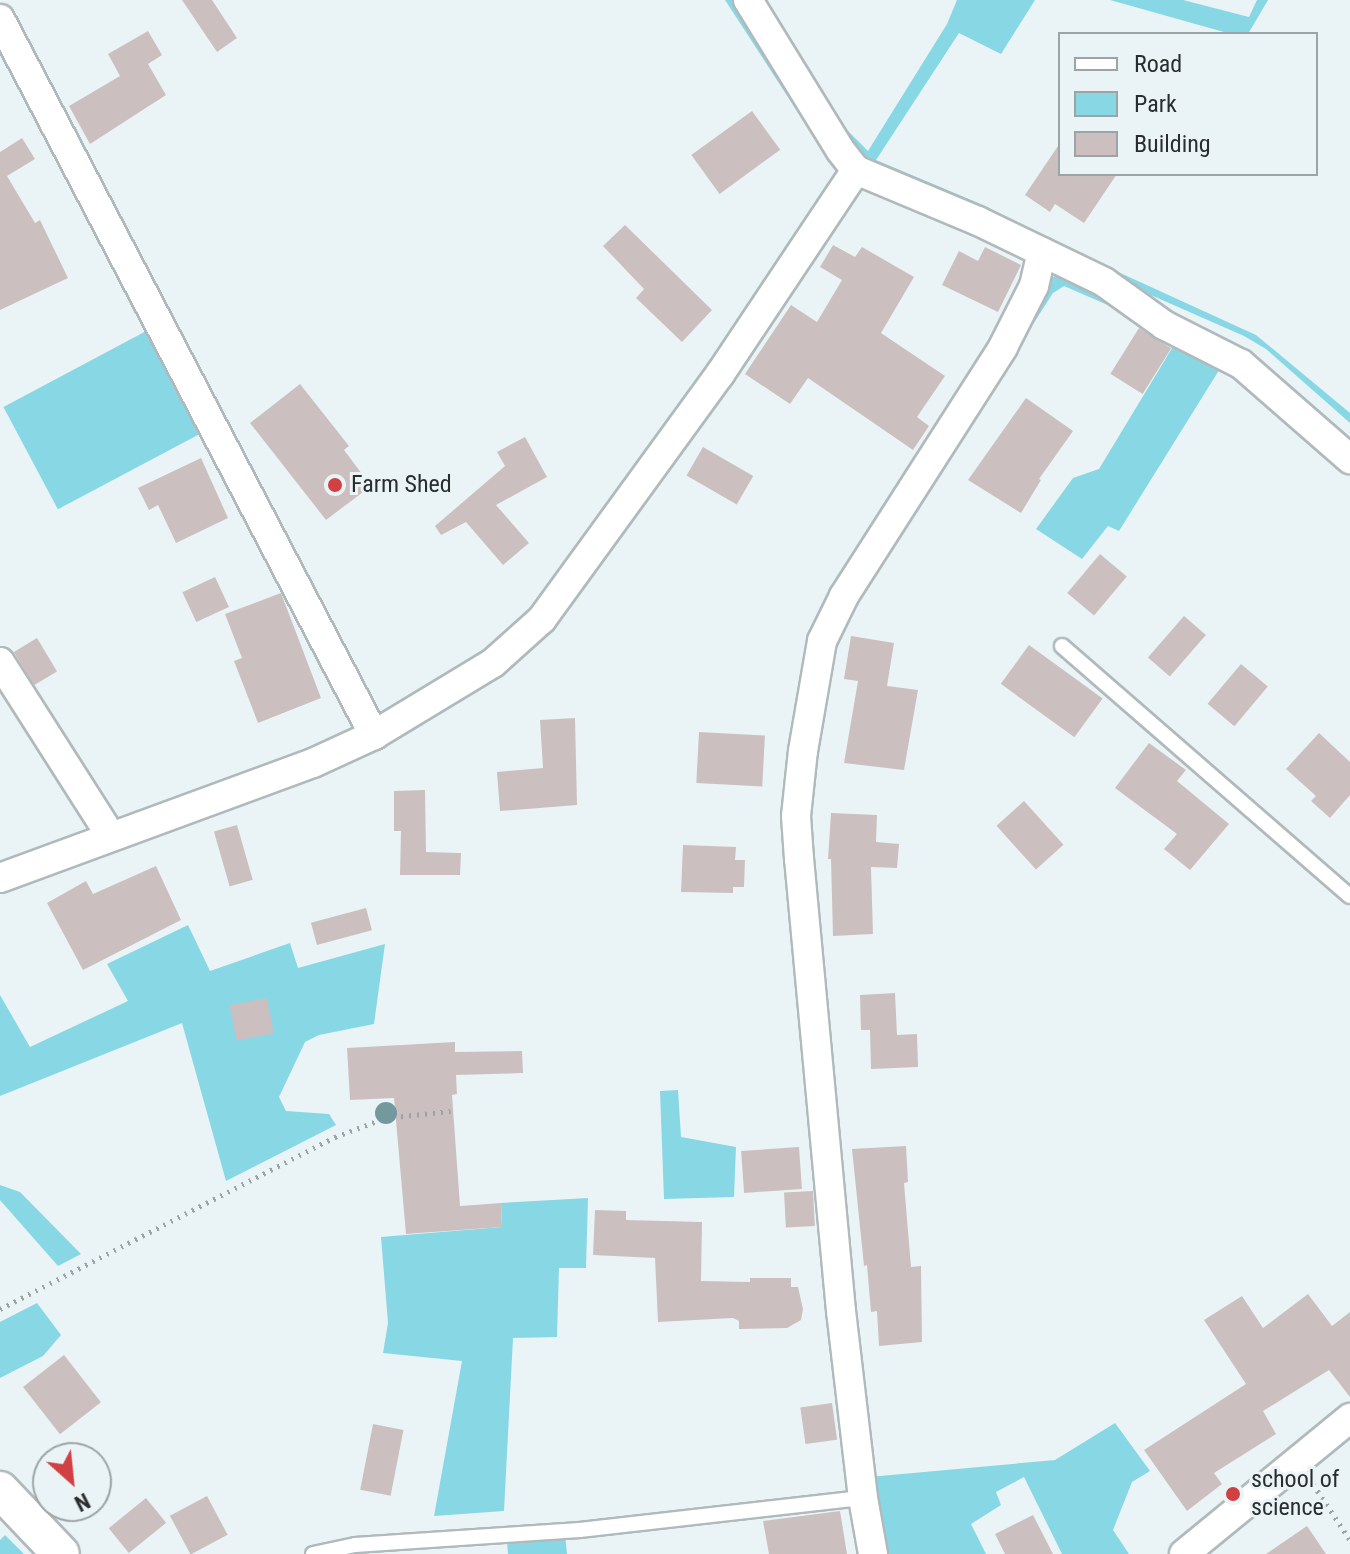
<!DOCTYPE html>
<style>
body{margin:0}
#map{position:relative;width:1350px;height:1554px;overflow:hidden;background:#eaf4f6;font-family:"Roboto Condensed",sans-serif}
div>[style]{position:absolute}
.green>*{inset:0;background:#87d7e5;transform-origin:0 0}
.building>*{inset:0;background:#cbc0bf;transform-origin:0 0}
.path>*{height:5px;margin-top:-2.5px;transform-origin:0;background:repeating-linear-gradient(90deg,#9ba3a4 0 2px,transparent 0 8px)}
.roads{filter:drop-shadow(2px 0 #b0babc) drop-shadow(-2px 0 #b0babc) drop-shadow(0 2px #b0babc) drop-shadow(0 -2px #b0babc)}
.service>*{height:14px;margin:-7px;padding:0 7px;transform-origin:7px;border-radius:7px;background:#fff}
.minor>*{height:28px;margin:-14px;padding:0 14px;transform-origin:14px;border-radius:14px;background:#fff}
.tertiary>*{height:36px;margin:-18px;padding:0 18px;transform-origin:18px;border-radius:18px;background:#fff}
.trees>*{width:22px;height:22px;margin:-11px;border-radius:50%;background:#73989d}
.dots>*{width:22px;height:22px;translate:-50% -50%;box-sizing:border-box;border:4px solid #eaf4f6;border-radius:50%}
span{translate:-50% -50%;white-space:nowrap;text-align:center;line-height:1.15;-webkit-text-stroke:6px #eaf4f6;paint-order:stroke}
.poi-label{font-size:24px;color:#292d2e}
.left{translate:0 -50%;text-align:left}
.legend{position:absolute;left:1058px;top:32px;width:260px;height:144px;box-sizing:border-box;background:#eaf4f6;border:2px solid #9da4a6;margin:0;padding:10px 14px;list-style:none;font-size:24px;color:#292d2e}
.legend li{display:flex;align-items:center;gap:16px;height:40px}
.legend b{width:40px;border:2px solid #9da4a6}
.north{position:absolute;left:32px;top:1442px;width:80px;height:80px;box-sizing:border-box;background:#eaf4f6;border:2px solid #9da4a6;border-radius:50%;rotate:153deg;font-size:22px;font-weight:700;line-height:32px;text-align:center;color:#292d2e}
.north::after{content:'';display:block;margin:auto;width:28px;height:36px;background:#d14144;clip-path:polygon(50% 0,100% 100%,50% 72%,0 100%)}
</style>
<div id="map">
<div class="green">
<div style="clip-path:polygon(725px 0,742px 0,843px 167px,838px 174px)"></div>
<div style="clip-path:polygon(957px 0,1035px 0,1001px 54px,959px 33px,876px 160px,983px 205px,1105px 266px,1256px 335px,1350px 413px,1350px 423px,1266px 349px,1244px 336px,1094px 270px,857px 157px,789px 42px,846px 129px,868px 151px,947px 24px)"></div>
<div style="clip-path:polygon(1110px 0,1183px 0,1249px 17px,1257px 0,1268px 0,1248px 34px,1231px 34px)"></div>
<div style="clip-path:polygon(1060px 274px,1257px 358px,1350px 438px,1350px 456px,1226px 359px,1119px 531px,1108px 526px,1082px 559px,1036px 529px,1073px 478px,1099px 469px,1183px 330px,1140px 319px,1064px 286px,1053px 293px,998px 379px,1049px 279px)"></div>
<div style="left:150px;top:329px;width:116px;height:166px;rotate:62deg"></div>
<div style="clip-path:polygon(188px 925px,210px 971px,290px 943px,298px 968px,385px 944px,374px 1024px,319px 1035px,305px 1042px,279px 1097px,286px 1111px,329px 1114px,336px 1125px,226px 1181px,182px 1023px,0 1096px,0 995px,30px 1047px,128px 1001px,107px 964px)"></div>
<div style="clip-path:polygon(678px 1090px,681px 1137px,736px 1147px,734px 1197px,664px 1199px,660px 1091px)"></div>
<div style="clip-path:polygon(0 1185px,20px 1192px,81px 1254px,58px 1266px,0 1200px)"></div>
<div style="clip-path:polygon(588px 1198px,586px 1268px,559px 1268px,557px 1337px,513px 1338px,504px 1511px,434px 1516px,462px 1361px,383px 1353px,388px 1323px,381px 1237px,502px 1227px,501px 1203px)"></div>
<div style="clip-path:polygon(37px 1303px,61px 1335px,43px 1356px,0 1378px,0 1322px)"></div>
<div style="clip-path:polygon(1115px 1423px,1150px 1471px,1132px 1482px,1113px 1530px,1129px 1554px,1062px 1554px,1024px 1477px,996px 1492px,1001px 1505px,971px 1524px,986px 1554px,887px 1554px,869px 1477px,1055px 1460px)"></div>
<div style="clip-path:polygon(564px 1524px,567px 1554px,508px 1554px,506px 1530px)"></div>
<div style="clip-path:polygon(5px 1535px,24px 1554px,0 1554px,0 1540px)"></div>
</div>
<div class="building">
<div style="clip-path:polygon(182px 0,212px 0,237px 38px,217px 52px)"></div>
<div style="clip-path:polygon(148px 31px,162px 55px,148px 64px,166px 95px,90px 144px,69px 106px,120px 76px,108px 54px)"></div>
<div style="left:752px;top:111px;width:48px;height:75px;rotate:54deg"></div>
<div style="clip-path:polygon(22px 138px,35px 159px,7px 176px,35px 223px,40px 220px,68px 278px,0 310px,0 152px)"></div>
<div style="clip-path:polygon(1060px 143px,1060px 174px,1117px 174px,1084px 223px,1055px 204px,1050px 212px,1025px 195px)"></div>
<div style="clip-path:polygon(625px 225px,712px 310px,682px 342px,636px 298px,644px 289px,603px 246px)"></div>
<div style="clip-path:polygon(833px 245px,855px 257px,862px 247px,914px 277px,881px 333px,945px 376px,917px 417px,929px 426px,913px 450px,808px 378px,790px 404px,745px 374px,791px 305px,817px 322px,842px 280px,820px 267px)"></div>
<div style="clip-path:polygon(985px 247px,1021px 265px,998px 312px,942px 285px,959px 251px,978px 261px)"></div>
<div style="left:1139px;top:328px;width:38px;height:54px;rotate:32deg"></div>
<div style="clip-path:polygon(300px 384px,349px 446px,344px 450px,371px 486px,326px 520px,250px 423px)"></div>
<div style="clip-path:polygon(1026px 398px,1073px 431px,1039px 479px,1041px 480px,1021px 513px,968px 480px)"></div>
<div style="clip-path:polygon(525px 437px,547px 477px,496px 505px,529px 543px,503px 565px,466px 522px,441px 535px,435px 526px,505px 466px,497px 452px)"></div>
<div style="left:703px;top:447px;width:58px;height:33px;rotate:30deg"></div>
<div style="clip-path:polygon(201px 458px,228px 518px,176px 543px,158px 505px,149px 510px,138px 488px)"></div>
<div style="left:1100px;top:554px;width:35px;height:51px;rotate:40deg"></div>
<div style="left:215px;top:577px;width:33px;height:36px;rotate:65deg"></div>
<div style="clip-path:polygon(281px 593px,321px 698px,258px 723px,234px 661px,242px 658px,225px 614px)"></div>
<div style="left:1184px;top:616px;width:29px;height:55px;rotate:41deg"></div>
<div style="clip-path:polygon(851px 636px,894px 643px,887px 686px,918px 690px,904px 770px,844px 763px,858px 681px,844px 679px)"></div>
<div style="left:37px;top:638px;width:39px;height:27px;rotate:59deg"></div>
<div style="left:1029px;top:645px;width:91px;height:48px;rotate:36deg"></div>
<div style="left:1241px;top:664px;width:35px;height:52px;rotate:40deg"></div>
<div style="clip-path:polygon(575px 718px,577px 805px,500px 811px,497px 772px,543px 768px,540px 720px)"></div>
<div style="left:699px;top:732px;width:66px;height:51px;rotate:3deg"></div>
<div style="clip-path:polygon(1319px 733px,1350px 762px,1350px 795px,1330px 818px,1311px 801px,1316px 796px,1286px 769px)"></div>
<div style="clip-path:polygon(1149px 743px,1186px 770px,1177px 781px,1229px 824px,1190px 870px,1164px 849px,1177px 834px,1115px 788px)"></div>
<div style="clip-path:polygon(425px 790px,426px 852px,461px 853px,460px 875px,400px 875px,401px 831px,394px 831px,394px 791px)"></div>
<div style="left:1024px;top:801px;width:59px;height:37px;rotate:48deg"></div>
<div style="clip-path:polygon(831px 813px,877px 815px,876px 842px,899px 844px,897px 868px,871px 867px,873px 934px,833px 936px,831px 859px,828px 859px)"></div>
<div style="left:237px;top:825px;width:57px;height:24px;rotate:74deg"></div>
<div style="clip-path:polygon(683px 845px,736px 847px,735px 860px,745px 860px,744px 887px,733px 887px,733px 893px,681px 892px)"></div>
<div style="clip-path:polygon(156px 866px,181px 920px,83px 970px,47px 903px,86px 881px,93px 894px)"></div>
<div style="left:366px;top:908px;width:23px;height:57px;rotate:75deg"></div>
<div style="clip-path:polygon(895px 993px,897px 1035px,917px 1034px,918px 1067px,871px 1069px,870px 1030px,861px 1030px,860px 995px)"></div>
<div style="left:267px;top:998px;width:36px;height:38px;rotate:79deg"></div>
<div style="clip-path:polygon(455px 1042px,455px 1052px,522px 1051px,523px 1073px,456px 1075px,457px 1094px,452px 1095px,460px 1206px,501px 1203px,502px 1227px,406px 1234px,394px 1098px,350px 1100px,347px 1048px)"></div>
<div style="clip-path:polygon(906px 1146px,908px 1182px,904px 1183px,911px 1267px,921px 1266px,922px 1342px,879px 1346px,877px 1311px,871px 1312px,867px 1265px,864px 1266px,852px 1149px)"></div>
<div style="left:799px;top:1147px;width:42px;height:58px;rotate:86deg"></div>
<div style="left:813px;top:1191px;width:35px;height:29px;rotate:87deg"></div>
<div style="clip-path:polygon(595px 1210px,626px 1211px,626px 1220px,702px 1222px,701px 1281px,750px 1282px,750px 1278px,791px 1278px,791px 1287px,798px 1287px,803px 1309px,801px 1320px,787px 1328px,739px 1329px,739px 1321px,733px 1318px,658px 1322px,655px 1258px,593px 1255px)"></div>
<div style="clip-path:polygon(1308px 1294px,1332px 1326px,1350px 1312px,1350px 1397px,1329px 1370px,1263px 1411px,1276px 1434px,1214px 1473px,1222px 1484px,1187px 1511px,1144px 1450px,1246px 1384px,1204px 1320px,1242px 1296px,1263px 1328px)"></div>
<div style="left:64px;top:1355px;width:60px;height:52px;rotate:52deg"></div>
<div style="left:832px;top:1403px;width:37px;height:32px;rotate:82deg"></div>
<div style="left:373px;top:1424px;width:31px;height:67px;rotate:11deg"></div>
<div style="left:207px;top:1496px;width:44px;height:42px;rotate:62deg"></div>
<div style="left:146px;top:1498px;width:32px;height:48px;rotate:51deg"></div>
<div style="clip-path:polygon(840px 1511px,847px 1554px,769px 1554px,763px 1521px)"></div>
<div style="clip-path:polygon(1033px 1515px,1053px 1554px,1005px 1554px,995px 1534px)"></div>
<div style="clip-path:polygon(1307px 1526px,1326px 1554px,1266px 1554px)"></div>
</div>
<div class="path">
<div style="left:0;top:1309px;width:377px;rotate:-27.2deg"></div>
<div style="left:335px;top:1137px;width:53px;rotate:-20.8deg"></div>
<div style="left:385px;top:1118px;width:66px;rotate:-6.1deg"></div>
<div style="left:1313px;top:1484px;width:67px;rotate:56.5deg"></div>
</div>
<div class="roads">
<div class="service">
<div style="left:1062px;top:646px;width:381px;rotate:41deg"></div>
<div style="left:313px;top:1554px;width:43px;rotate:-12.1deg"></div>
<div style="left:355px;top:1545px;width:225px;rotate:-3.8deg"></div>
<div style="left:580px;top:1530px;width:285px;rotate:-6.5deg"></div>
</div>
<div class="minor">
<div style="left:748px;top:0;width:177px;rotate:58.4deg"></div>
<div style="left:841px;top:151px;width:24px;rotate:52deg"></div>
<div style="left:856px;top:170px;width:132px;rotate:22.7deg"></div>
<div style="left:978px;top:221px;width:140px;rotate:25.8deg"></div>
<div style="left:1104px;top:282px;width:74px;rotate:35.6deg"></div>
<div style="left:1164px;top:325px;width:86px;rotate:26.9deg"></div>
<div style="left:1241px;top:364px;width:145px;rotate:41.1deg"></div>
<div style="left:0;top:19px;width:808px;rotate:62.42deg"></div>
<div style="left:0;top:662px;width:206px;rotate:57.5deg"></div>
<div style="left:0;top:878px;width:333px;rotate:-20.2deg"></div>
<div style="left:313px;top:763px;width:67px;rotate:-24.7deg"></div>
<div style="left:374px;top:735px;width:139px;rotate:-31.2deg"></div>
<div style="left:493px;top:663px;width:66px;rotate:-41.9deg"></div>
<div style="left:542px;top:619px;width:303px;rotate:-54deg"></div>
<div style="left:720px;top:374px;width:245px;rotate:-56.3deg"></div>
<div style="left:873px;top:1554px;width:57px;rotate:-100.1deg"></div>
<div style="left:863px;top:1498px;width:188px;rotate:-96.7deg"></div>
<div style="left:841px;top:1311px;width:454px;rotate:-95.3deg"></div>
<div style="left:799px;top:859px;width:43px;rotate:-94deg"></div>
<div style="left:796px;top:816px;width:65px;rotate:-83.9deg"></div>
<div style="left:803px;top:751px;width:112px;rotate:-80.2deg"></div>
<div style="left:822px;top:641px;width:50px;rotate:-63.9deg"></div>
<div style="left:844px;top:596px;width:295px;rotate:-57.4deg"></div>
<div style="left:1003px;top:347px;width:68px;rotate:-63.1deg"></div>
<div style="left:1034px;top:286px;width:35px;rotate:-77deg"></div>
<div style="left:1184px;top:1554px;width:215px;rotate:-39.3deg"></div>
</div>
<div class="tertiary">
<div style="left:0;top:1490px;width:88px;rotate:46.4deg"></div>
</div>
</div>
<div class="trees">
<div style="left:386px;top:1113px"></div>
</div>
<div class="dots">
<div style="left:335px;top:485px;background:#d14144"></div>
<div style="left:1233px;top:1494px;background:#d14144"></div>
</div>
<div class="poi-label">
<span class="left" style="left:351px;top:485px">Farm Shed</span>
<span class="left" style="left:1251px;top:1494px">school of<br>science</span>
</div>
<ul class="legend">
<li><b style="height:10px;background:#fff"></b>Road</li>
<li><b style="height:22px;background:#87d7e5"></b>Park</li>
<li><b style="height:22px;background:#cbc0bf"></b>Building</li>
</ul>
<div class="north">N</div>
</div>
